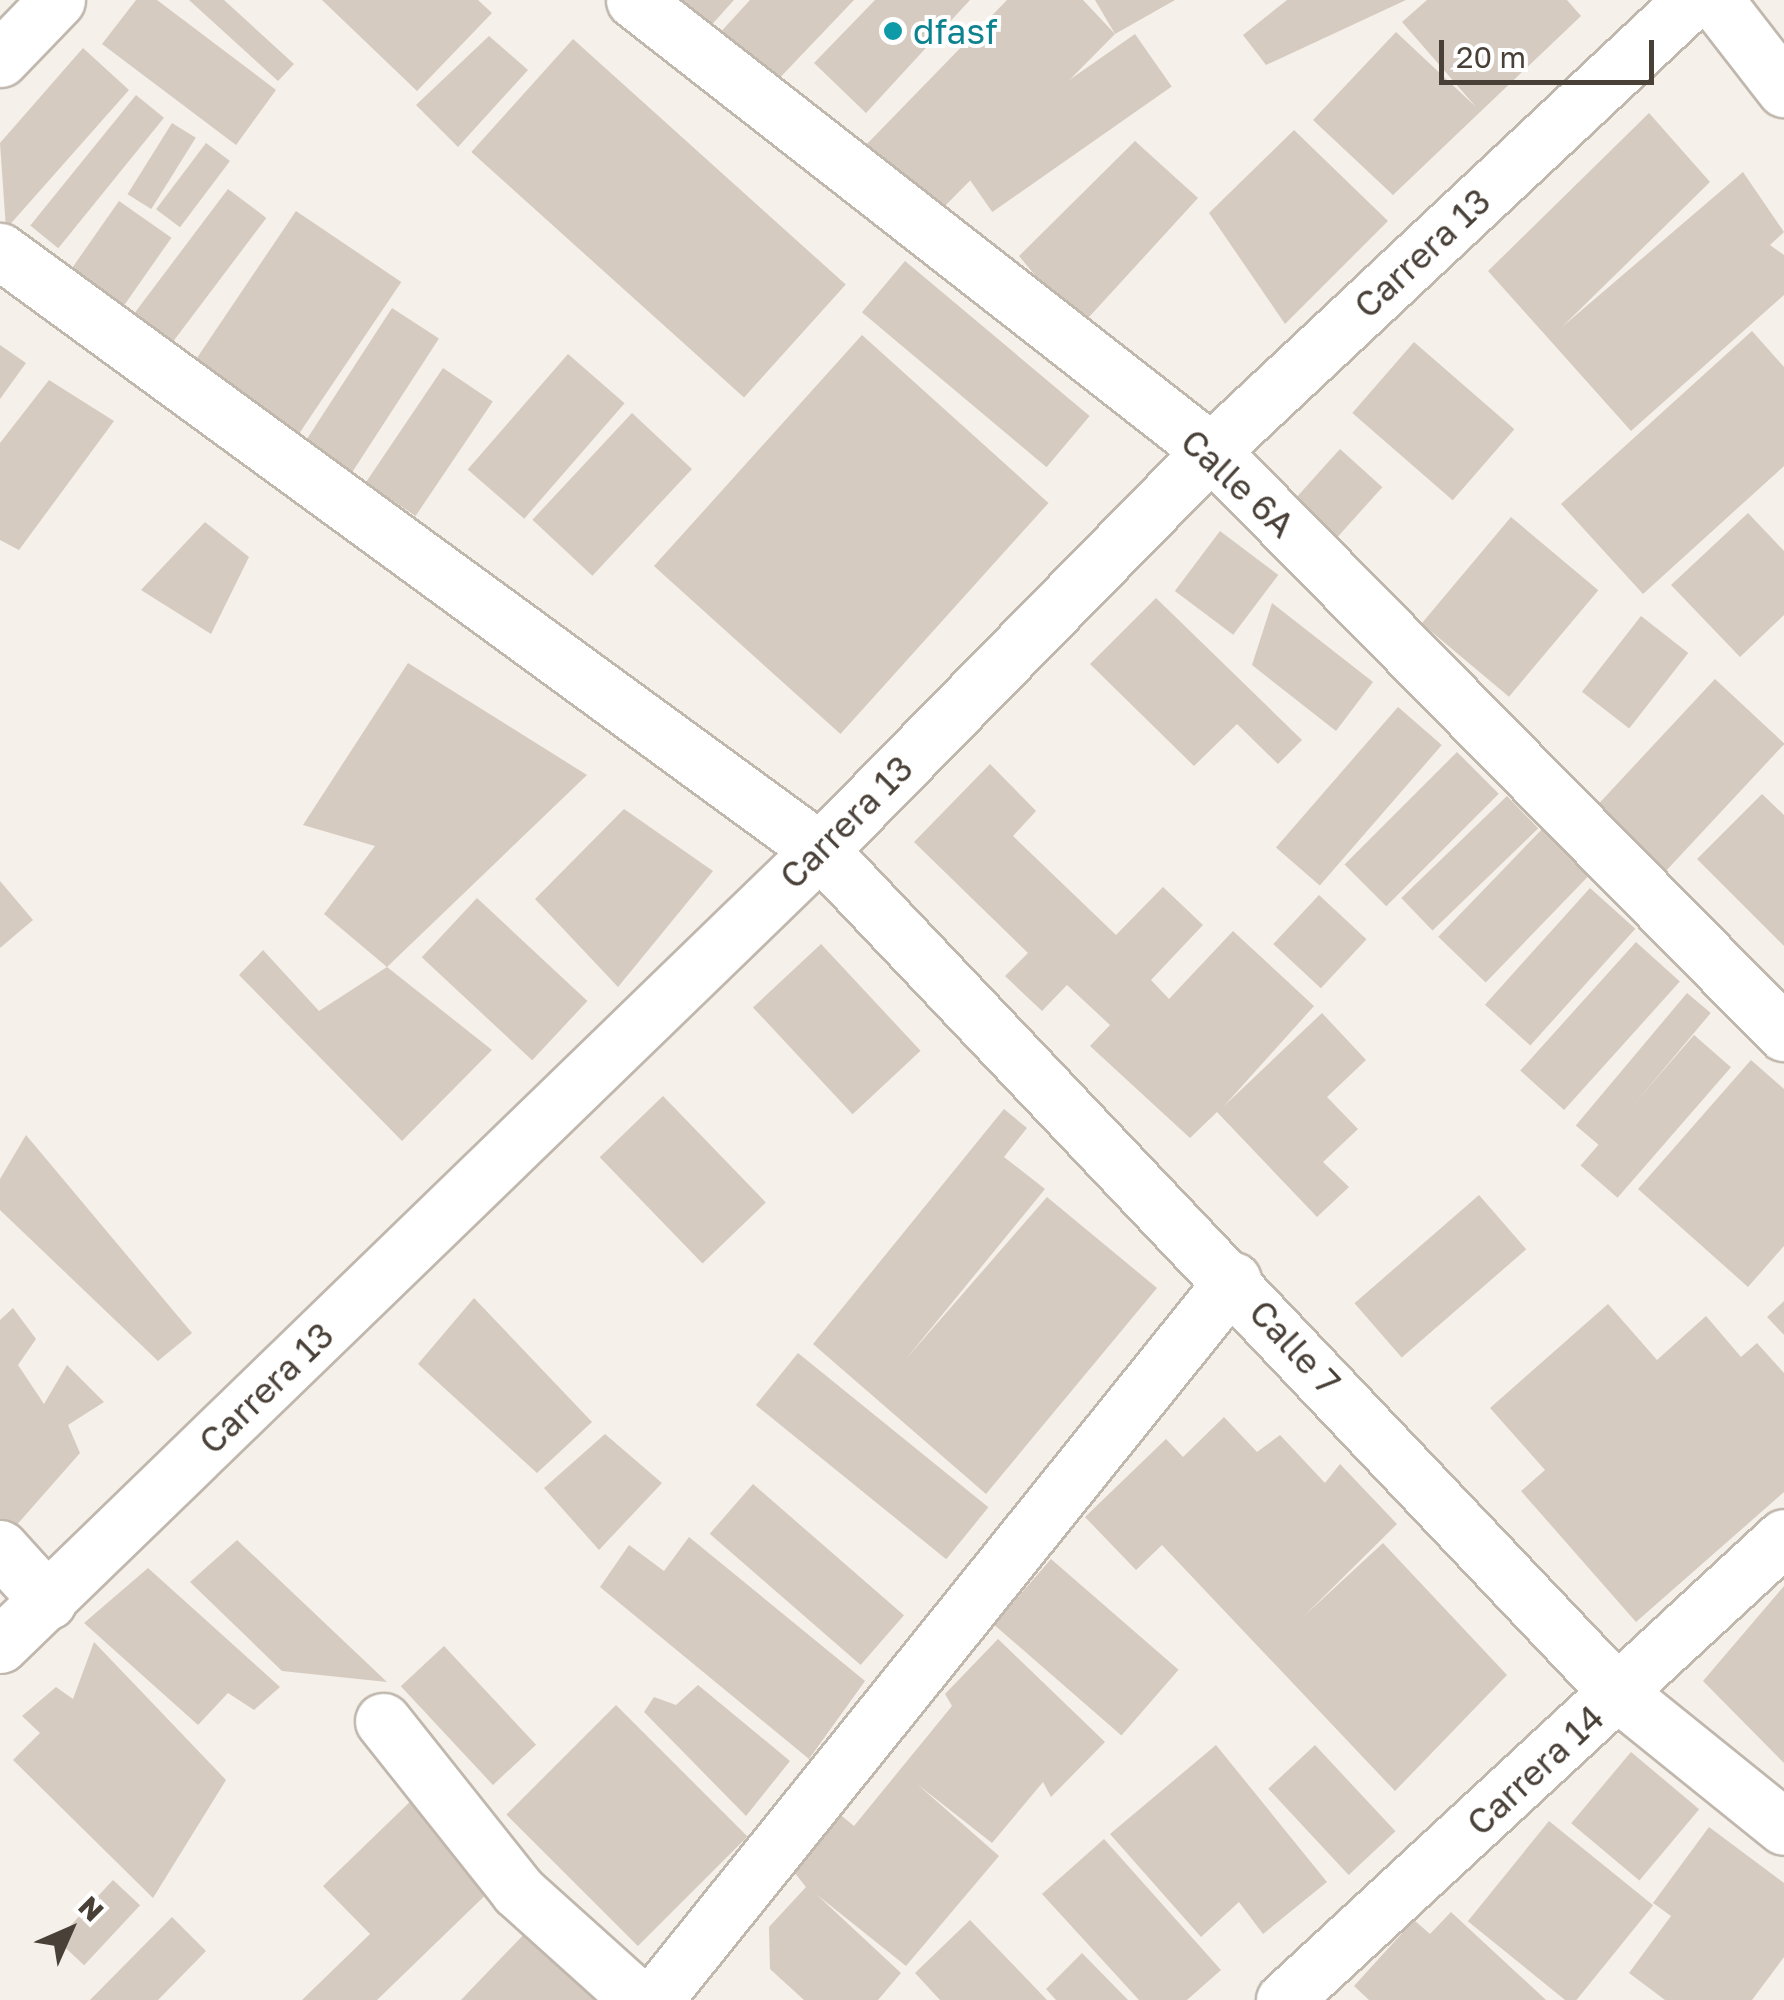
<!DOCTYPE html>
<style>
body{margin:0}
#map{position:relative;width:1784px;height:2000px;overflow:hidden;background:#f5f0ea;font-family:"Golos Text",sans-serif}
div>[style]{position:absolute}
.building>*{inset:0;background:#d6cbc0;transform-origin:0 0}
.roads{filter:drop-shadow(2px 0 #c0b7ad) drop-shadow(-2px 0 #c0b7ad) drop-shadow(0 2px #c0b7ad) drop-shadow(0 -2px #c0b7ad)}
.minor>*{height:55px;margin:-27.5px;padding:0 27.5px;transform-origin:27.5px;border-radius:27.5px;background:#fff}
.dots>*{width:28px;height:28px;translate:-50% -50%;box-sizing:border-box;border:5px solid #fff;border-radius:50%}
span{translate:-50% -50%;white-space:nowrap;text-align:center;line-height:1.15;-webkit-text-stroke:8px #fff;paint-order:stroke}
.culture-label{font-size:35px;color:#0d838f}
.left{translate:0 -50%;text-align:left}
.street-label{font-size:35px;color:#494038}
.north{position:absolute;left:20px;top:1880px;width:100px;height:100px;-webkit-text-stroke:8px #fff;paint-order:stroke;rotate:45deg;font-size:28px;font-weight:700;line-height:40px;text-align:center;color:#494038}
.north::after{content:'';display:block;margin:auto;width:35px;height:45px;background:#494038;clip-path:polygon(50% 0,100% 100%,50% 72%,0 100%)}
.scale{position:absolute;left:1439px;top:40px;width:215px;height:45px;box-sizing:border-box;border:5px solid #494038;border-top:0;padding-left:12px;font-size:30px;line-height:35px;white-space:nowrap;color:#494038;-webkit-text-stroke:8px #fff;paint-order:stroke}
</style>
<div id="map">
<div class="building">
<div style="clip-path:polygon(136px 0,157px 0,276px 90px,236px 145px,102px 44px)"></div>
<div style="clip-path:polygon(189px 0,224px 0,294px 64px,278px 81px)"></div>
<div style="clip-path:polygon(322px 0,478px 0,492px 13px,417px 91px)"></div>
<div style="clip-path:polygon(653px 0,734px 0,698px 40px)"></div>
<div style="clip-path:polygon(750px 0,854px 0,771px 87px,717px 36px)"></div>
<div style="clip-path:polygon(875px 0,970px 0,866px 113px,814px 63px)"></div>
<div style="clip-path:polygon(1007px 0,1083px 0,1115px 34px,936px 215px,865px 146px)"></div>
<div style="clip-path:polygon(1095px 0,1175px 0,1115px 34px)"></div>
<div style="clip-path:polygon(1287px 0,1406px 0,1266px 65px,1243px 35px)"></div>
<div style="clip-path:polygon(1427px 0,1567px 0,1581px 16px,1393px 195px,1313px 120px,1396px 32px,1476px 107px,1402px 22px)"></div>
<div style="left:1135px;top:34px;width:64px;height:219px;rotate:55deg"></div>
<div style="clip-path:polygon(489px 36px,528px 70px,458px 147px,416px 105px)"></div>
<div style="left:573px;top:39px;width:367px;height:152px;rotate:42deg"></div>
<div style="clip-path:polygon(83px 48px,129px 90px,6px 229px,0 143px)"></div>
<div style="left:136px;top:95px;width:36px;height:168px;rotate:39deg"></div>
<div style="clip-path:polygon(1649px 113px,1710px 182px,1562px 327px,1743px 172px,1784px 232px,1770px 245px,1784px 255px,1784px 295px,1631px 431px,1488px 271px)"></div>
<div style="left:172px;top:123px;width:28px;height:84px;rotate:32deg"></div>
<div style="clip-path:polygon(1294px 130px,1388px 221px,1285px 324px,1209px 213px)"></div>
<div style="clip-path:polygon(1135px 141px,1198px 198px,1079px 328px,1019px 256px)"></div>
<div style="left:206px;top:143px;width:30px;height:83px;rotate:37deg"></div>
<div style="left:228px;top:189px;width:48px;height:168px;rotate:37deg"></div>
<div style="left:119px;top:201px;width:64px;height:94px;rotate:35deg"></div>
<div style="left:296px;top:211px;width:127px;height:182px;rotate:34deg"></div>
<div style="left:905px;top:261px;width:241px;height:67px;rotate:40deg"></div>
<div style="left:392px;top:308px;width:56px;height:163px;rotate:33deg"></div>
<div style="clip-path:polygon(1752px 331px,1784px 367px,1784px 466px,1643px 594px,1561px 504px)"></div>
<div style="left:862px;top:335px;width:251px;height:311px;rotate:42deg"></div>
<div style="left:1414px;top:342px;width:133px;height:94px;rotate:41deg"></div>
<div style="clip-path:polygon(0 345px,26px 363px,0 399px)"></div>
<div style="left:568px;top:354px;width:75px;height:153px;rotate:41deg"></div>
<div style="left:443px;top:368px;width:60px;height:138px;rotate:34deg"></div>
<div style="clip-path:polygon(49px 380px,114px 421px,19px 550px,0 540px,0 443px)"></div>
<div style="left:632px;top:413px;width:82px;height:146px;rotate:43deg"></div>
<div style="left:1340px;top:449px;width:57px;height:69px;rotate:42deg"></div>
<div style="clip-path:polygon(1748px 513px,1784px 551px,1784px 615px,1740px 657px,1671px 585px)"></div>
<div style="left:1511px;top:517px;width:114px;height:139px;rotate:40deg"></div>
<div style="clip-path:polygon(205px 522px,249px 557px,211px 634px,141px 590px)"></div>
<div style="left:1220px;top:531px;width:73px;height:75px;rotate:37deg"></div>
<div style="clip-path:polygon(1156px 598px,1302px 740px,1278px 764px,1237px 724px,1194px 766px,1090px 664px)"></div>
<div style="clip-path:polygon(1272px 603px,1373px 682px,1336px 731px,1252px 665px)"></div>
<div style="left:1641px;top:616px;width:60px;height:96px;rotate:38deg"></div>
<div style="clip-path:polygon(408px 663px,587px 775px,387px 967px,492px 1050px,402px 1141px,239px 975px,263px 950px,319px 1011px,387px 967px,324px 914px,375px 846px,303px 825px)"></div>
<div style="left:1715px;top:679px;width:95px;height:179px;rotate:43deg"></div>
<div style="left:1398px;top:707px;width:58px;height:186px;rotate:41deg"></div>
<div style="left:1457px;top:752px;width:59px;height:159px;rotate:45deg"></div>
<div style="clip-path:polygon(990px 764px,1036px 811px,1013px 836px,1116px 935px,1163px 887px,1203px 925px,1151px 980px,1169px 999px,1233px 931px,1314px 1006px,1224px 1106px,1322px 1013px,1366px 1060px,1327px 1097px,1358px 1129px,1323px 1162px,1349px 1187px,1317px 1217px,1217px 1112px,1190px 1138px,1090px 1046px,1110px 1025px,1067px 985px,1042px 1011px,1005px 976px,1028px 953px,914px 842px)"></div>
<div style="clip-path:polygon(1762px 794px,1784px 815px,1784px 946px,1697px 859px)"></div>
<div style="left:1507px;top:796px;width:45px;height:147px;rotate:46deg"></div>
<div style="clip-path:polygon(624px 809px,713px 871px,618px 987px,535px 899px)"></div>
<div style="left:1548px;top:823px;width:66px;height:158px;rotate:44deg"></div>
<div style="clip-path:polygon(0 881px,33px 920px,0 948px)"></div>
<div style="left:1590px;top:888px;width:61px;height:157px;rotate:42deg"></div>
<div style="left:1319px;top:895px;width:65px;height:67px;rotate:43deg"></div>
<div style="left:477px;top:898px;width:151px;height:81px;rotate:43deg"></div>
<div style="left:1636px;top:942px;width:59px;height:173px;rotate:42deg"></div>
<div style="left:821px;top:944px;width:146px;height:93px;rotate:47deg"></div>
<div style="left:1687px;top:993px;width:31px;height:173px;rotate:40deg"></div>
<div style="left:1694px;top:1035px;width:49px;height:173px;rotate:41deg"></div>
<div style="clip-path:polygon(1751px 1060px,1784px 1089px,1784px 1246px,1748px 1287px,1638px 1189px)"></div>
<div style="left:663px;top:1096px;width:148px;height:88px;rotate:46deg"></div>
<div style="clip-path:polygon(1004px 1109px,1027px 1128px,1004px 1157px,1045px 1189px,906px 1359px,1047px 1197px,1157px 1288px,986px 1494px,813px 1344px)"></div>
<div style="clip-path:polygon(26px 1135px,192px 1333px,158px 1361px,0 1210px,0 1179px)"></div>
<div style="left:1479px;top:1195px;width:72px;height:165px;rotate:49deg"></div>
<div style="clip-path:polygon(474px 1298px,592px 1422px,537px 1473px,418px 1364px)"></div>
<div style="clip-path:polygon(1784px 1301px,1784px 1335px,1767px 1317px)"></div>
<div style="clip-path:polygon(1608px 1304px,1657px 1360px,1706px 1316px,1741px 1357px,1757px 1343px,1784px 1373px,1784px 1492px,1636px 1622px,1521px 1491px,1545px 1470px,1490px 1408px)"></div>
<div style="clip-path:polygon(13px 1308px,36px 1339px,18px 1365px,44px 1404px,67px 1365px,104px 1402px,68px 1425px,80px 1453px,0 1544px,0 1320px)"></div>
<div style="left:798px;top:1353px;width:245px;height:67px;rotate:39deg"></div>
<div style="clip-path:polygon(1224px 1417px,1257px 1452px,1280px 1435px,1325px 1483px,1340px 1464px,1397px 1524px,1303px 1617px,1383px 1543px,1507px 1675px,1395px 1791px,1162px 1545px,1136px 1570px,1085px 1517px,1166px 1439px,1183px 1457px)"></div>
<div style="clip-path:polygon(605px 1434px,662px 1483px,599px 1550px,544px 1488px)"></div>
<div style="left:753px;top:1484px;width:200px;height:66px;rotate:41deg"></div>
<div style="clip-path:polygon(689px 1537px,865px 1681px,809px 1759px,600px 1587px,629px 1545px,664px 1571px)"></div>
<div style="clip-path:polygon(237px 1540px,387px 1682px,282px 1671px,190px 1582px)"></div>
<div style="left:1051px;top:1559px;width:169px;height:87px;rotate:41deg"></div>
<div style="clip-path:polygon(148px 1568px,280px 1687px,254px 1710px,228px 1693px,198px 1725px,84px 1623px)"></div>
<div style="clip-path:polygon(1784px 1586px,1784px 1763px,1703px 1681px)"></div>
<div style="clip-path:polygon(998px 1639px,1105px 1742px,1051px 1797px,1043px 1782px,992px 1843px,917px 1784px,999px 1856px,906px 1966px,816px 1894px,901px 1973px,878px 2000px,804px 2000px,770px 1969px,769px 1927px,806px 1887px,790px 1867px,837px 1812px,854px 1826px,952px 1706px,945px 1694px)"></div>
<div style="clip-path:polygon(94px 1642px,226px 1780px,153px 1898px,13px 1760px,40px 1733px,22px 1716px,56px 1687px,73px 1699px)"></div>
<div style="left:444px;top:1646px;width:135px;height:59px;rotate:47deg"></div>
<div style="clip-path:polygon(698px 1685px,790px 1761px,746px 1816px,644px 1712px,654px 1697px,676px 1705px)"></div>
<div style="left:616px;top:1705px;width:186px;height:155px;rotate:45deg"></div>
<div style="clip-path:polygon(1216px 1745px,1327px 1882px,1263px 1934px,1239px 1902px,1201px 1937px,1110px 1834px)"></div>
<div style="left:1315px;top:1745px;width:118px;height:64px;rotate:47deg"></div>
<div style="left:1631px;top:1752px;width:89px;height:93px;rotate:40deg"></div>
<div style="clip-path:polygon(418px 1794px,501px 1880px,377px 2000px,302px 2000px,370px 1934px,323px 1886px)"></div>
<div style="left:1549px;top:1821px;width:134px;height:129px;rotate:39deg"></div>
<div style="clip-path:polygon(1709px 1827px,1784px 1883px,1784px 1957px,1752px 2000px,1665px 2000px,1629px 1973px,1671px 1916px,1653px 1903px)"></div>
<div style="clip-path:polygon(1104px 1839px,1221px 1970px,1187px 2000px,1139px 2000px,1042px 1894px)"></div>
<div style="left:113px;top:1880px;width:37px;height:82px;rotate:43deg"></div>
<div style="clip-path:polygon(1451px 1912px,1546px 2000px,1369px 2000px,1354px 1986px,1414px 1920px,1430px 1934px)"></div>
<div style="clip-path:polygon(172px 1917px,206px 1951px,158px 2000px,90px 2000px)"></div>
<div style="clip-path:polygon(970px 1920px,1047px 2000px,940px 2000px,915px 1973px)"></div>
<div style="clip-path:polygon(530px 1928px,597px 2000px,461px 2000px)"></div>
<div style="clip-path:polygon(1082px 1953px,1128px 2000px,1056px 2000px,1046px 1989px)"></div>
</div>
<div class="roads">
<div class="minor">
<div style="left:634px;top:0;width:732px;rotate:38.01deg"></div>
<div style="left:1211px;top:451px;width:817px;rotate:45.45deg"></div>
<div style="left:1715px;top:0;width:113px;rotate:52.2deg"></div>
<div style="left:0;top:59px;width:82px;rotate:-46deg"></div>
<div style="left:0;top:251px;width:1015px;rotate:36.15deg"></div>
<div style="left:820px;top:850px;width:1161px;rotate:46.57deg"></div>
<div style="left:1618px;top:1693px;width:213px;rotate:38.9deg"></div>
<div style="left:0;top:1548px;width:72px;rotate:47.8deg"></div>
<div style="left:0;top:1645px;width:1142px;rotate:-44.11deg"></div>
<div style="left:820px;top:850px;width:559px;rotate:-45.58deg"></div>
<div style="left:1211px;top:451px;width:659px;rotate:-43.16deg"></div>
<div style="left:383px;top:1721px;width:217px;rotate:51.5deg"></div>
<div style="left:518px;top:1891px;width:163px;rotate:42deg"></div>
<div style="left:654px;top:2000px;width:924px;rotate:-51.19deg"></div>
<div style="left:1284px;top:2000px;width:681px;rotate:-42.8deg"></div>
</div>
</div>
<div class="dots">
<div style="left:893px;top:31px;background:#0f9aa8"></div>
</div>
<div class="culture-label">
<span class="left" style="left:913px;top:31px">dfasf</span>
</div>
<div class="street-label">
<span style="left:1422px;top:253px;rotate:-43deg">Carrera 13</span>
<span style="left:1238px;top:483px;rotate:43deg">Calle 6A</span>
<span style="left:846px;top:822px;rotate:-45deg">Carrera 13</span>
<span style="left:1295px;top:1347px;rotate:47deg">Calle 7</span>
<span style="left:266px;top:1388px;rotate:-44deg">Carrera 13</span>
<span style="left:1535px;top:1770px;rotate:-43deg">Carrera 14</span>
</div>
<div class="north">N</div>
<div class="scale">20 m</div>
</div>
